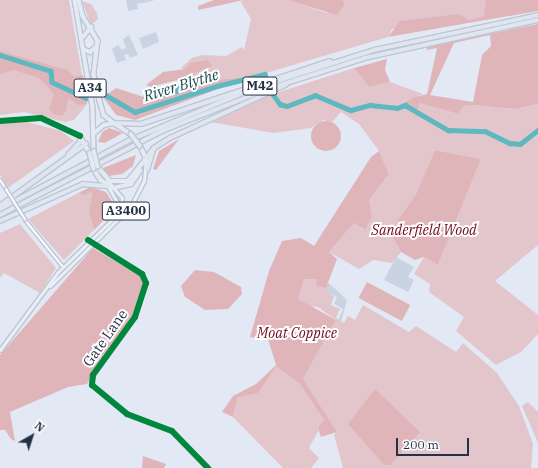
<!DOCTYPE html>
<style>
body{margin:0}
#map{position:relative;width:538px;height:468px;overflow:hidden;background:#e2e9f5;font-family:"IBM Plex Serif",serif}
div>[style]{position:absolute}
.green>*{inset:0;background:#e3c6cb}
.forest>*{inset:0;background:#e0b5ba;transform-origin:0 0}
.round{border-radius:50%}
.water>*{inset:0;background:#5db8c0}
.river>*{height:4.5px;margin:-2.25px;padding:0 2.25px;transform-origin:2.25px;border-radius:2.25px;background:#5db8c0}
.building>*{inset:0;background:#cad3e2}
.roads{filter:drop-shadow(1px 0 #bdc6d5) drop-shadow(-1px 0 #bdc6d5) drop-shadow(0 1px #bdc6d5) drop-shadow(0 -1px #bdc6d5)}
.minor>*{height:2px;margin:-1px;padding:0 1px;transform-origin:1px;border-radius:1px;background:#fbfcfe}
.tertiary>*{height:2.5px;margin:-1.25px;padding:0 1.25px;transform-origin:1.25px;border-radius:1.25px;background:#fbfcfe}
.primary>*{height:3px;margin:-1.5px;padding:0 1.5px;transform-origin:1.5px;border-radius:1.5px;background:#eaeef5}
.trunk>*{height:3.5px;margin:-1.75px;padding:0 1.75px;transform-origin:1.75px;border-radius:1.75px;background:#e4eaf2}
.motorway>*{height:3.5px;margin:-1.75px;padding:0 1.75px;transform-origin:1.75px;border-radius:1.75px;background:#dfe6ef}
.bridges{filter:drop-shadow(1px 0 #bdc6d5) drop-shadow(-1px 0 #bdc6d5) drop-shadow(0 1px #bdc6d5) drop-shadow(0 -1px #bdc6d5)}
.minor-bridge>*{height:2px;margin:-1px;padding:0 1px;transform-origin:1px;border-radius:1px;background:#fbfcfe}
.trunk-bridge>*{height:3.5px;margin:-1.75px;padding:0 1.75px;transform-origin:1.75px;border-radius:1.75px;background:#e4eaf2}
.cycleway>*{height:6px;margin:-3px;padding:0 3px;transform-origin:3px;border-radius:3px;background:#00873e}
span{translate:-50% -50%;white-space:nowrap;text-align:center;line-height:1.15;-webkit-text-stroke:4px #fff;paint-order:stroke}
.shield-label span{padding:1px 3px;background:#fff;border:1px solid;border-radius:3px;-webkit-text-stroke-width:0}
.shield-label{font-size:13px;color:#253246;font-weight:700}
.park-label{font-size:14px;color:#71091b;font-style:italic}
.street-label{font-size:14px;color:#253246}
.water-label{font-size:15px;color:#15484b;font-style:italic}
.north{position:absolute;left:12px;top:416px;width:40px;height:40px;-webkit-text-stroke:3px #fff;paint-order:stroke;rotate:39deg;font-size:11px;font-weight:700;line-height:16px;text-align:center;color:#253246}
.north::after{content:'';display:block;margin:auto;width:14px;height:18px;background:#253246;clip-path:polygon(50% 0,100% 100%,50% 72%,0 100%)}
.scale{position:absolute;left:396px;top:438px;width:73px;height:18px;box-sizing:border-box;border:2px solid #253246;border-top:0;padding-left:5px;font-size:12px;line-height:14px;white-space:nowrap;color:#253246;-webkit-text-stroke:3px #fff;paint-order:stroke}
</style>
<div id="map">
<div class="green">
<div style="clip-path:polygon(0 0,69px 0,87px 104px,74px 120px,65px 122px,24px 112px,0 115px)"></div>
<div style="clip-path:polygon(244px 0,287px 0,327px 13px,332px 0,486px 0,485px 16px,468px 20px,449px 17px,392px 29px,388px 37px,252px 77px,212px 80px,185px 87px,178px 83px,192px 73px,181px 68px,192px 58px,203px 55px,226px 56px,242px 47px,244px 50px,251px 19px,241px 2px)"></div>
<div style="clip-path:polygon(82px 1px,91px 4px,97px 13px,98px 19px,91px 25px)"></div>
<div style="clip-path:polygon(354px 68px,369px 87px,390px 82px,423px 94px,393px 109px,419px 103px,458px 114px,464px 106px,472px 105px,515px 109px,538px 104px,538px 245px,495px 281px,538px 315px,538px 334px,521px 352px,496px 365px,456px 331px,464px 317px,429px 292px,430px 284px,414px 274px,424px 257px,438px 265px,481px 159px,435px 150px,416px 194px,397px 221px,393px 238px,401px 252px,392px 263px,373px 260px,359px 269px,329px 252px,354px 223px,364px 230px,372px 217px,369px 200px,389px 174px,379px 151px,359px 124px,341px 112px,332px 122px,323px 120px,311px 128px,273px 133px,211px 122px,273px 94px)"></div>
<div style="clip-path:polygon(23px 121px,61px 131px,74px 141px,8px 188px,0 175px,0 124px)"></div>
<div style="clip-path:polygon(80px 192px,82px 196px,92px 192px,89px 214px,94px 230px,64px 260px,28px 219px)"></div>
<div style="clip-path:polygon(20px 224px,56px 268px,40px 293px,4px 273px,0 278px,0 233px)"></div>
<div style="clip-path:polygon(304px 279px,317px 279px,315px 284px,326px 288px,328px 283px,331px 285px,327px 292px,334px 296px,331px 305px,340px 309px,336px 318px,344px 323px,348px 316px,355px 320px,363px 305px,409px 332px,416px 326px,456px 352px,463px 343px,497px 373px,519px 406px,533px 444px,531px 468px,343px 468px,334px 435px,336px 432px,303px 379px,336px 320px,318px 307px,307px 306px,298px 299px)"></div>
<div style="clip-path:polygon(276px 365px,300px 384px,324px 420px,309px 448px,319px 458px,311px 468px,283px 468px,233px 417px,238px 397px,263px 385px)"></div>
<div style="clip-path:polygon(528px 402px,538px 412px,538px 443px,522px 406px)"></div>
</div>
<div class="forest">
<div style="clip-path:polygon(214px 0,244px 0,198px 10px,198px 6px)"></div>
<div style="clip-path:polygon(287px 0,343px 0,344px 5px,337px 15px)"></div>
<div style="clip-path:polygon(486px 0,538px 0,538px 11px,388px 37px,400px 21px,459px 14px,468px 20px,484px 16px)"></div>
<div style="clip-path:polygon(evenodd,538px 24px,538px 104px,515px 109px,472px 105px,464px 106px,458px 114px,419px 103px,418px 109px,393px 109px,392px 105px,400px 106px,412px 98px,427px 94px,437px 48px,426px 50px,429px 46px,538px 24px,490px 35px,491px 46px,482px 55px,473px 102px,430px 95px,454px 43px,490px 35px)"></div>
<div style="clip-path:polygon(0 51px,67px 70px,75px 77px,83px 75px,87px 104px,78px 105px,68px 98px,66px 111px,62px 116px,54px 114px,49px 109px,54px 94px,39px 78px,14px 70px,0 74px)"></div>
<div style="clip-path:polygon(387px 59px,385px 70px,390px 82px,369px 87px,354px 68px)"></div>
<div style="clip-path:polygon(208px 60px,212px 66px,178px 80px,150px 87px,146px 85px,163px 72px,185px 69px,190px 63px)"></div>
<div style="clip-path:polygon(250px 77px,135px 120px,116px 115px,103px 97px,116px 88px,153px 100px,212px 80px)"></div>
<div class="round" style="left:311px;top:121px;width:30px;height:30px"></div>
<div style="clip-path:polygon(109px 128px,123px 133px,105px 143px,98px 142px,102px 132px)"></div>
<div style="clip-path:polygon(179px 139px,156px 170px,153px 169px,159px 151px)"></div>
<div style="clip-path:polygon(435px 150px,481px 159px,438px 265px,424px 257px,415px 260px,401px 252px,393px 238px,397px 221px,416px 194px)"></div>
<div style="clip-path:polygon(379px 151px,389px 174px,369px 200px,372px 217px,365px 230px,354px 223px,329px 252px,337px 259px,326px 288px,315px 285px,317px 279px,304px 279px,298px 299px,336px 320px,303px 379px,337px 432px,321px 437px,318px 428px,324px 420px,300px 384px,276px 366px,258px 393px,238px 397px,233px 417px,222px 412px,233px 396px,256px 384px,276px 365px,268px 339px,250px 337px,269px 271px,282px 241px,301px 238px,314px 246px,371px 157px)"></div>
<div style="clip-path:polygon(136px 155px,133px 166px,122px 174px,109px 176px,103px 168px)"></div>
<div style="clip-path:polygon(91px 187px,106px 192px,113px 203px,109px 215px,94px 230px,89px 214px,92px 192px,82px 196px,80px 192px)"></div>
<div style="clip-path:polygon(93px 248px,144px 278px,141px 303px,87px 384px,68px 387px,10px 412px,15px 441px,11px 439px,5px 430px,0 430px,0 355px)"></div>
<div style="clip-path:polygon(195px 270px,214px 272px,241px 287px,242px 294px,228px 309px,205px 310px,185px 297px,181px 286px)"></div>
<div style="left:367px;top:282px;width:49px;height:18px;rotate:28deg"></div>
<div style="clip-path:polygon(375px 389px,420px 432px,390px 465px,384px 465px,348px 424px)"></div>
<div style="clip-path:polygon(143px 456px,166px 464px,164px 468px,142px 468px)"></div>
</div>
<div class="water">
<div style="clip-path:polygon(180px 85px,185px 87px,181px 93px,153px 100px,143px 98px,146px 93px,172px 92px)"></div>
</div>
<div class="river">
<div style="left:0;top:55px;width:53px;rotate:17.4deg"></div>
<div style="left:51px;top:71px;width:11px;rotate:85deg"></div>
<div style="left:52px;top:82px;width:38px;rotate:25deg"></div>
<div style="left:272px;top:93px;width:14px;rotate:54deg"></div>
<div style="left:280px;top:104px;width:7px;rotate:16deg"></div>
<div style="left:287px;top:106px;width:30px;rotate:-21deg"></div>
<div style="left:315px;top:95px;width:39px;rotate:23deg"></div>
<div style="left:351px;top:110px;width:20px;rotate:-15deg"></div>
<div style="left:370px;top:105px;width:27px;rotate:6deg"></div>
<div style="left:397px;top:108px;width:9px;rotate:-21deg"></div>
<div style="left:405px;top:105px;width:50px;rotate:30.2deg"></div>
<div style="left:448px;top:130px;width:37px;rotate:2deg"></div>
<div style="left:485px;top:131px;width:28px;rotate:26deg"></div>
<div style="left:510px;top:143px;width:10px;rotate:6deg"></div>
<div style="left:520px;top:144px;width:23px;rotate:-38deg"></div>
<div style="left:104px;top:94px;width:36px;rotate:30deg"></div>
<div style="left:135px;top:112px;width:86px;rotate:-17.6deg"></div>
<div style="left:217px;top:86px;width:49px;rotate:-14deg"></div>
<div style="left:265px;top:74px;width:3px;rotate:72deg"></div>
</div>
<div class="building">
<div style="clip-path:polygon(126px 0,153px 0,153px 1px,137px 4px,138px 9px,128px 11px)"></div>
<div style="clip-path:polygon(156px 32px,159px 42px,143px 49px,139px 38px)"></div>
<div style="clip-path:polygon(129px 35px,138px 55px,130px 58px,128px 54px,124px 55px,126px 60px,117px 63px,112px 49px,118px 45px,122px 50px,126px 48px,123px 39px)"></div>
<div style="clip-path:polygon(396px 257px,414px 267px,408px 277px,414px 280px,408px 292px,384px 280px)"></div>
<div style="clip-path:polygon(331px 285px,347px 300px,341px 322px,338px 320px,343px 309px,334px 304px,337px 297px,327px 292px)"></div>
</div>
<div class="roads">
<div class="minor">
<div style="left:0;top:121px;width:41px;rotate:-4.2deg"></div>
<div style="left:41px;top:118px;width:43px;rotate:24.8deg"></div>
<div style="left:0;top:180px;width:11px;rotate:56deg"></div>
<div style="left:25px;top:220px;width:60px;rotate:51deg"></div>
</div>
<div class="tertiary">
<div style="left:88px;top:240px;width:64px;rotate:32.2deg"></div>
<div style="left:142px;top:274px;width:10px;rotate:66deg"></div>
<div style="left:146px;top:283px;width:36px;rotate:108deg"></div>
<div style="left:135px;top:317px;width:72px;rotate:125.9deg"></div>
<div style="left:93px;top:375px;width:10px;rotate:96deg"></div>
<div style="left:92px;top:385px;width:45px;rotate:39.6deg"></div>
<div style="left:127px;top:414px;width:48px;rotate:20.7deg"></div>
<div style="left:172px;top:431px;width:52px;rotate:45.8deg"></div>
</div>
<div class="primary">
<div style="left:108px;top:186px;width:21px;rotate:61deg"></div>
<div style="left:118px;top:204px;width:18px;rotate:117deg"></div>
<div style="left:50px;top:286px;width:114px;rotate:-44.6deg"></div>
<div style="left:131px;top:206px;width:28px;rotate:-63deg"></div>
<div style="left:144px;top:181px;width:22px;rotate:-85deg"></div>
<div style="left:0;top:350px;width:97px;rotate:-53.4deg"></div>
<div style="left:58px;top:272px;width:86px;rotate:-44.1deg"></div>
<div style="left:120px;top:212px;width:14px;rotate:-82deg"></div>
<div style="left:122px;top:198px;width:23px;rotate:-130deg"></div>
</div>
<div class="trunk">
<div style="left:75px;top:0;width:109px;rotate:80.5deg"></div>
<div style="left:93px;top:107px;width:44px;rotate:88.7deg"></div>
<div style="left:79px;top:0;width:16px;rotate:76deg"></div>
<div style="left:83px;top:16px;width:29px;rotate:59deg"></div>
<div style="left:98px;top:41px;width:34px;rotate:97deg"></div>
<div style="left:94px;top:75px;width:27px;rotate:77deg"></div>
<div style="left:100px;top:101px;width:15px;rotate:74deg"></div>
<div style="left:104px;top:115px;width:13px;rotate:39deg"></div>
<div style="left:83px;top:37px;width:13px;rotate:-51deg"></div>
<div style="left:83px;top:49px;width:8px;rotate:23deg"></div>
<div style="left:90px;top:52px;width:8px;rotate:-40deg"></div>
<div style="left:93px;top:134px;width:14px;rotate:-39deg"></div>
<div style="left:104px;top:125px;width:10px;rotate:-11deg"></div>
<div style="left:114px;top:123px;width:20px;rotate:33deg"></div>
<div style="left:80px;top:136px;width:20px;rotate:60deg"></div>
<div style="left:98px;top:167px;width:18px;rotate:49deg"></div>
<div style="left:110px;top:181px;width:18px"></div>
<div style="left:128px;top:181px;width:28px;rotate:-51deg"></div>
<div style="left:146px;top:159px;width:14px;rotate:-115deg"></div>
<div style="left:94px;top:169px;width:13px;rotate:58deg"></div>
<div style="left:101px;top:180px;width:15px;rotate:32deg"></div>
<div style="left:114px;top:188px;width:17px;rotate:-13deg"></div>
<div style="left:131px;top:184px;width:16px;rotate:-55deg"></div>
</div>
<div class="motorway">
<div style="left:116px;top:123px;width:25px;rotate:2deg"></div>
<div style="left:141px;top:124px;width:199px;rotate:-18.4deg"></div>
<div style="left:68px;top:155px;width:18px;rotate:-47deg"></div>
<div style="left:80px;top:142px;width:6px;rotate:-90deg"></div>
<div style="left:146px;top:158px;width:13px;rotate:-51deg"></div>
<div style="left:154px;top:148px;width:19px;rotate:-32deg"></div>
<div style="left:170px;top:138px;width:127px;rotate:-24.7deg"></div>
<div style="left:147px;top:170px;width:21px;rotate:-73deg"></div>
<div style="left:0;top:206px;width:106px;rotate:-35.8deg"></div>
<div style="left:0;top:209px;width:145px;rotate:-28deg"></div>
<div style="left:128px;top:141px;width:138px;rotate:-22.7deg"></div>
<div style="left:255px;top:88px;width:125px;rotate:-17.7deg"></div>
<div style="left:374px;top:50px;width:168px;rotate:-12deg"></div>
<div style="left:0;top:215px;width:182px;rotate:-27.4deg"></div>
<div style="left:162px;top:131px;width:111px;rotate:-21.7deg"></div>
<div style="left:265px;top:90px;width:105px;rotate:-17.7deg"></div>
<div style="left:365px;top:58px;width:177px;rotate:-12.4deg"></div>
<div style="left:0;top:221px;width:91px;rotate:-24deg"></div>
<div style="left:83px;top:184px;width:25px;rotate:5deg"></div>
</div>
</div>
<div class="bridges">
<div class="minor-bridge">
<div style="left:6px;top:189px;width:36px;rotate:58deg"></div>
</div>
<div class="trunk-bridge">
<div style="left:131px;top:134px;width:15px;rotate:53deg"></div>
<div style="left:94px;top:151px;width:16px;rotate:76deg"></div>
<div style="left:90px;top:153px;width:16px;rotate:76deg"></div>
</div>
</div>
<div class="cycleway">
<div style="left:0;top:121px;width:41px;rotate:-4.2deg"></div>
<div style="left:41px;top:118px;width:43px;rotate:24.8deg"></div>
<div style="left:88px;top:240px;width:64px;rotate:32.2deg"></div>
<div style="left:142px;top:274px;width:10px;rotate:66deg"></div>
<div style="left:146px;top:283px;width:36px;rotate:108deg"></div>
<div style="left:135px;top:317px;width:72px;rotate:125.9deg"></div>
<div style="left:93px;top:375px;width:10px;rotate:96deg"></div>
<div style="left:92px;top:385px;width:45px;rotate:39.6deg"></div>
<div style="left:127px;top:414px;width:48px;rotate:20.7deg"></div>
<div style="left:172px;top:431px;width:52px;rotate:45.8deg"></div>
</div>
<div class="shield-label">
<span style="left:260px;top:86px">M42</span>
<span style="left:90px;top:88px">A34</span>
<span style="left:126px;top:211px">A3400</span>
</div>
<div class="park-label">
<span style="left:424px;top:230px">Sanderfield Wood</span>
<span style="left:297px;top:333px">Moat Coppice</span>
</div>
<div class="street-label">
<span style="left:105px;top:338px;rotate:-55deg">Gate Lane</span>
</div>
<div class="water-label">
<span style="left:181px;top:85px;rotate:-17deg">River Blythe</span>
</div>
<div class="north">N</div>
<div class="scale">200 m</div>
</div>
